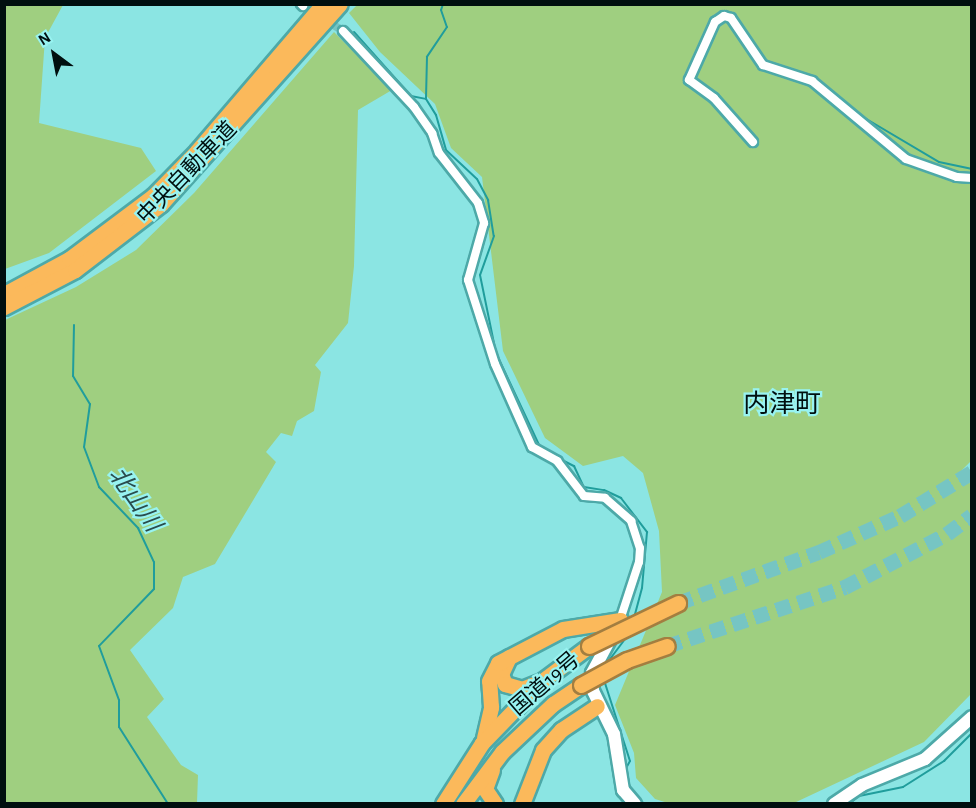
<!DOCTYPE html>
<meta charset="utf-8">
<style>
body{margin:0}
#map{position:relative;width:976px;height:808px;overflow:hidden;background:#8be5e3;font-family:"Alegreya Sans","Noto Sans JP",sans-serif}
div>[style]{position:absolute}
.green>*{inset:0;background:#9fcf80}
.stream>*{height:2px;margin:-1px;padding:0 1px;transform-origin:1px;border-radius:1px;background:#209d9c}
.street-tunnel>*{height:8px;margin-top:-4px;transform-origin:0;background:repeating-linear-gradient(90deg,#76c5c3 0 8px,transparent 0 12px)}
.highway-tunnel>*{height:15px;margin-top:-7.5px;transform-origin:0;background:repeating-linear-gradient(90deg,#76c5c3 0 15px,transparent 0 23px)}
.roads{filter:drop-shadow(2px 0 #4da9a8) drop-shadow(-2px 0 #4da9a8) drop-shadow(0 2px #4da9a8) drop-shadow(0 -2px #4da9a8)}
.street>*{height:8px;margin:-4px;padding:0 4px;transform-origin:4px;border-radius:4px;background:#fff}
.secondary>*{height:12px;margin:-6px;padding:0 6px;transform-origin:6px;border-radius:6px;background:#fff}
.highway>*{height:15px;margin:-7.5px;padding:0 7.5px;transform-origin:7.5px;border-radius:7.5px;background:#fbb95b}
.bridges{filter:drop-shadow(2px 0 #a37e40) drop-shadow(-2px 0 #a37e40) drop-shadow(0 2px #a37e40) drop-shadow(0 -2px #a37e40)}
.highway-bridge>*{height:15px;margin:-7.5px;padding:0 7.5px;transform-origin:7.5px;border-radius:7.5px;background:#fbb95b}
span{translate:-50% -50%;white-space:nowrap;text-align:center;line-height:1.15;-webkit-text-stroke:4.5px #98f3f1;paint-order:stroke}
.street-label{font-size:22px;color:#000f0f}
.water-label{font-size:24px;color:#2a4c4c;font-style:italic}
.quarter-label{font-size:26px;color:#000f0f}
.frame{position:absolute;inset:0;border:6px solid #000f0f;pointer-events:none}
.north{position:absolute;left:24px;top:24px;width:60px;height:60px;-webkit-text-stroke:4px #98f3f1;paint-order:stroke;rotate:328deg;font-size:16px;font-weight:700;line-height:24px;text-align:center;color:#000f0f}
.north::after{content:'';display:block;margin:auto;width:21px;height:27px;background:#000f0f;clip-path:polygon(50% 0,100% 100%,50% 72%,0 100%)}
</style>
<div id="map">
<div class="green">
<div style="clip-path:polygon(5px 4px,63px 5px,45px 38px,39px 123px,141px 148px,156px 171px,49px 253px,5px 269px)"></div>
<div style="clip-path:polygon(358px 4px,971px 5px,972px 460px,962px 470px,972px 487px,971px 694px,924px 742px,794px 803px,668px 803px,655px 799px,636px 778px,634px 753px,615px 705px,662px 592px,659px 531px,643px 473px,623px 456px,583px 466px,545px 438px,503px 351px,482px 177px,451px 148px,435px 104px,380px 52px,349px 13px)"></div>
<div style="clip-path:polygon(334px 32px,392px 90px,358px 110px,354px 266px,348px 323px,315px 365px,321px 372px,314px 411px,297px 421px,292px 436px,281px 433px,266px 452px,276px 462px,215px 564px,183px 577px,173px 608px,130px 650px,164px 699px,147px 717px,181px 765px,198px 775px,197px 803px,5px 803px,5px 320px,76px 287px,136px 250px,194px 193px)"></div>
</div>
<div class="stream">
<div style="left:443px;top:4px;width:6px;rotate:108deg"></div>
<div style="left:441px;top:10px;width:18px;rotate:71deg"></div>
<div style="left:447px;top:27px;width:36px;rotate:124deg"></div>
<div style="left:427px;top:57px;width:42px;rotate:91.4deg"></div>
<div style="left:426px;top:99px;width:19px;rotate:58deg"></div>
<div style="left:436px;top:115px;width:36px;rotate:74deg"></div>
<div style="left:446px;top:150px;width:42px;rotate:43.1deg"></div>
<div style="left:477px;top:179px;width:24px;rotate:62deg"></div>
<div style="left:488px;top:200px;width:36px;rotate:81deg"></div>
<div style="left:494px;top:236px;width:41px;rotate:109.7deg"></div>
<div style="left:480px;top:275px;width:80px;rotate:78.4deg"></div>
<div style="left:496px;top:353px;width:104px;rotate:64.9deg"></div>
<div style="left:354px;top:32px;width:86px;rotate:48.3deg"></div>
<div style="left:411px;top:96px;width:15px;rotate:11deg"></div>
<div style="left:863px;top:117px;width:88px;rotate:30.6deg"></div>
<div style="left:939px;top:162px;width:34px;rotate:12deg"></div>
<div style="left:74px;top:325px;width:51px;rotate:91.1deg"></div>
<div style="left:73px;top:376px;width:33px;rotate:59deg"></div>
<div style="left:90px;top:404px;width:43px;rotate:97.9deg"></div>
<div style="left:84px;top:447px;width:43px;rotate:69.4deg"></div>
<div style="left:99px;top:487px;width:57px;rotate:46.4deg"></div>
<div style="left:138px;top:528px;width:38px;rotate:65deg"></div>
<div style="left:154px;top:562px;width:27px;rotate:90deg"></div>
<div style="left:154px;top:589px;width:79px;rotate:134deg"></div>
<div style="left:99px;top:646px;width:58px;rotate:69.7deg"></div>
<div style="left:119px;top:700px;width:27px;rotate:90deg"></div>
<div style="left:119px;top:727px;width:91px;rotate:57.5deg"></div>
<div style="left:560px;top:459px;width:16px;rotate:27deg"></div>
<div style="left:574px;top:466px;width:23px;rotate:65deg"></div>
<div style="left:584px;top:487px;width:20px;rotate:9deg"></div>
<div style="left:604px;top:490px;width:19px;rotate:25deg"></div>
<div style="left:621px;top:498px;width:43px;rotate:52.6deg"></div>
<div style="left:647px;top:532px;width:56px;rotate:95.1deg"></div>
<div style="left:642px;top:588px;width:30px;rotate:105deg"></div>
<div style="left:607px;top:663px;width:36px;rotate:-53deg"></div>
<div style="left:604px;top:680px;width:85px;rotate:72.2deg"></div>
<div style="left:630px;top:761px;width:10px;rotate:119deg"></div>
<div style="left:628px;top:786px;width:24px;rotate:48deg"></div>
<div style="left:849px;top:804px;width:13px;rotate:-39deg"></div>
<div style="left:859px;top:796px;width:45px;rotate:-11.6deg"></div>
<div style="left:903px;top:787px;width:49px;rotate:-32.4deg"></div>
<div style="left:944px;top:761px;width:40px;rotate:-45deg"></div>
</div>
<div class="street-tunnel">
<div style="left:303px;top:6px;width:47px;rotate:32deg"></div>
</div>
<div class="highway-tunnel">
<div style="left:678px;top:603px;width:150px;rotate:-19.9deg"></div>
<div style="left:819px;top:552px;width:89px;rotate:-24deg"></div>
<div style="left:900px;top:516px;width:84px;rotate:-31.4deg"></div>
<div style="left:667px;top:646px;width:188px;rotate:-18.3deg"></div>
<div style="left:845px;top:587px;width:115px;rotate:-27.5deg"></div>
<div style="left:947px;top:534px;width:31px;rotate:-37deg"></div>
</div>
<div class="roads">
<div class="street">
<div style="left:301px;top:4px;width:3px;rotate:45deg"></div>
<div style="left:343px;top:31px;width:104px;rotate:46.9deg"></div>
<div style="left:414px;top:107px;width:32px;rotate:55deg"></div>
<div style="left:432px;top:133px;width:21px;rotate:71deg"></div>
<div style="left:439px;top:153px;width:63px;rotate:52deg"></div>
<div style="left:478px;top:203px;width:21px;rotate:73deg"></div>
<div style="left:484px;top:223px;width:59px;rotate:105.7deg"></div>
<div style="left:468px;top:280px;width:88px;rotate:72.2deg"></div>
<div style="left:495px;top:364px;width:91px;rotate:66deg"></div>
<div style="left:532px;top:447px;width:29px;rotate:29deg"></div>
<div style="left:557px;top:461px;width:44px;rotate:52.4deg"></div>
<div style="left:584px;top:496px;width:21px;rotate:5deg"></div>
<div style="left:605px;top:498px;width:35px;rotate:41deg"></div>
<div style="left:631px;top:521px;width:28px;rotate:72deg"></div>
<div style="left:640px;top:548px;width:14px;rotate:94deg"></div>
<div style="left:639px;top:562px;width:61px;rotate:108.1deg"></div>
<div style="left:753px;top:142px;width:59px;rotate:-131.6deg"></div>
<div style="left:714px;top:98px;width:31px;rotate:-144deg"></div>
<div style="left:689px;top:80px;width:64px;rotate:-65.9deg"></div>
<div style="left:715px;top:22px;width:11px;rotate:-34deg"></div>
<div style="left:724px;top:16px;width:7px;rotate:16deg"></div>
<div style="left:731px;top:18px;width:57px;rotate:55.8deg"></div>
<div style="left:763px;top:65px;width:52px;rotate:18.1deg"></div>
<div style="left:812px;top:81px;width:122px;rotate:39.7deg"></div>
<div style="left:906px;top:159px;width:54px;rotate:19.4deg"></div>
<div style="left:957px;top:177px;width:15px;rotate:4deg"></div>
</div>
<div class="secondary">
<div style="left:614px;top:632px;width:47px;rotate:118.2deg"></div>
<div style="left:592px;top:673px;width:18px;rotate:87deg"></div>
<div style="left:593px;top:691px;width:48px;rotate:64deg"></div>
<div style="left:614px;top:734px;width:57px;rotate:80.9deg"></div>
<div style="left:623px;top:790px;width:18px;rotate:49deg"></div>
<div style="left:834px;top:804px;width:34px;rotate:-34deg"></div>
<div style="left:862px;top:785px;width:68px;rotate:-22.4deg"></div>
<div style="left:925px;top:759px;width:63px;rotate:-41.8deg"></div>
</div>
<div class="highway">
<div style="left:4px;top:294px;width:74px;rotate:-28.3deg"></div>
<div style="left:69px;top:259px;width:105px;rotate:-36.9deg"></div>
<div style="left:153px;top:196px;width:63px;rotate:-45.6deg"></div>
<div style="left:197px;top:151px;width:194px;rotate:-49.4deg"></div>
<div style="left:4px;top:307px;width:80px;rotate:-27.5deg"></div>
<div style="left:75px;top:270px;width:108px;rotate:-37.5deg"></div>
<div style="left:161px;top:204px;width:268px;rotate:-48.2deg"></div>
<div style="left:509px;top:657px;width:19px;rotate:115deg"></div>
<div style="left:501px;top:674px;width:11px;rotate:68deg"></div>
<div style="left:505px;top:684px;width:18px;rotate:16deg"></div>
<div style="left:522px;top:689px;width:18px;rotate:-22deg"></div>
<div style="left:484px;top:738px;width:32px;rotate:-77deg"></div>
<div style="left:491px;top:707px;width:26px;rotate:-94deg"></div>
<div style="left:489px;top:681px;width:20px;rotate:-63deg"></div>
<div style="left:498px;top:663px;width:73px;rotate:-27.6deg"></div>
<div style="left:563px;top:629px;width:58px;rotate:-9deg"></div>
<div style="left:492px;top:770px;width:20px;rotate:110deg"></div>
<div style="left:485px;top:789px;width:18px;rotate:56deg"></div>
<div style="left:443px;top:804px;width:72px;rotate:-57.4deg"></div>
<div style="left:482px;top:743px;width:86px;rotate:-45.9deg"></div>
<div style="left:542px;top:681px;width:59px;rotate:-36.7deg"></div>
<div style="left:463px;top:804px;width:65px;rotate:-53.1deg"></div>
<div style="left:502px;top:752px;width:70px;rotate:-43.3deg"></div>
<div style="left:553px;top:704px;width:34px;rotate:-34deg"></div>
<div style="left:522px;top:804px;width:58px;rotate:-68.7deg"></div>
<div style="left:543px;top:750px;width:27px;rotate:-48deg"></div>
<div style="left:561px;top:730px;width:43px;rotate:-33.7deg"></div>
</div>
</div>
<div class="bridges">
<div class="highway-bridge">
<div style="left:589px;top:646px;width:99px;rotate:-25.8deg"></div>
<div style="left:581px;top:685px;width:52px;rotate:-28.5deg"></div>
<div style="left:627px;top:660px;width:42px;rotate:-19.3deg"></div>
</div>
</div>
<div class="street-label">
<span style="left:187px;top:173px;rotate:-46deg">中央自動車道</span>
<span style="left:545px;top:684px;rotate:-41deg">国道19号</span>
</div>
<div class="water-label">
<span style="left:134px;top:500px;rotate:55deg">北山川</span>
</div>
<div class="quarter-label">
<span style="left:782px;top:405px">内津町</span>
</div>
<div class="frame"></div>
<div class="north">N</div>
</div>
